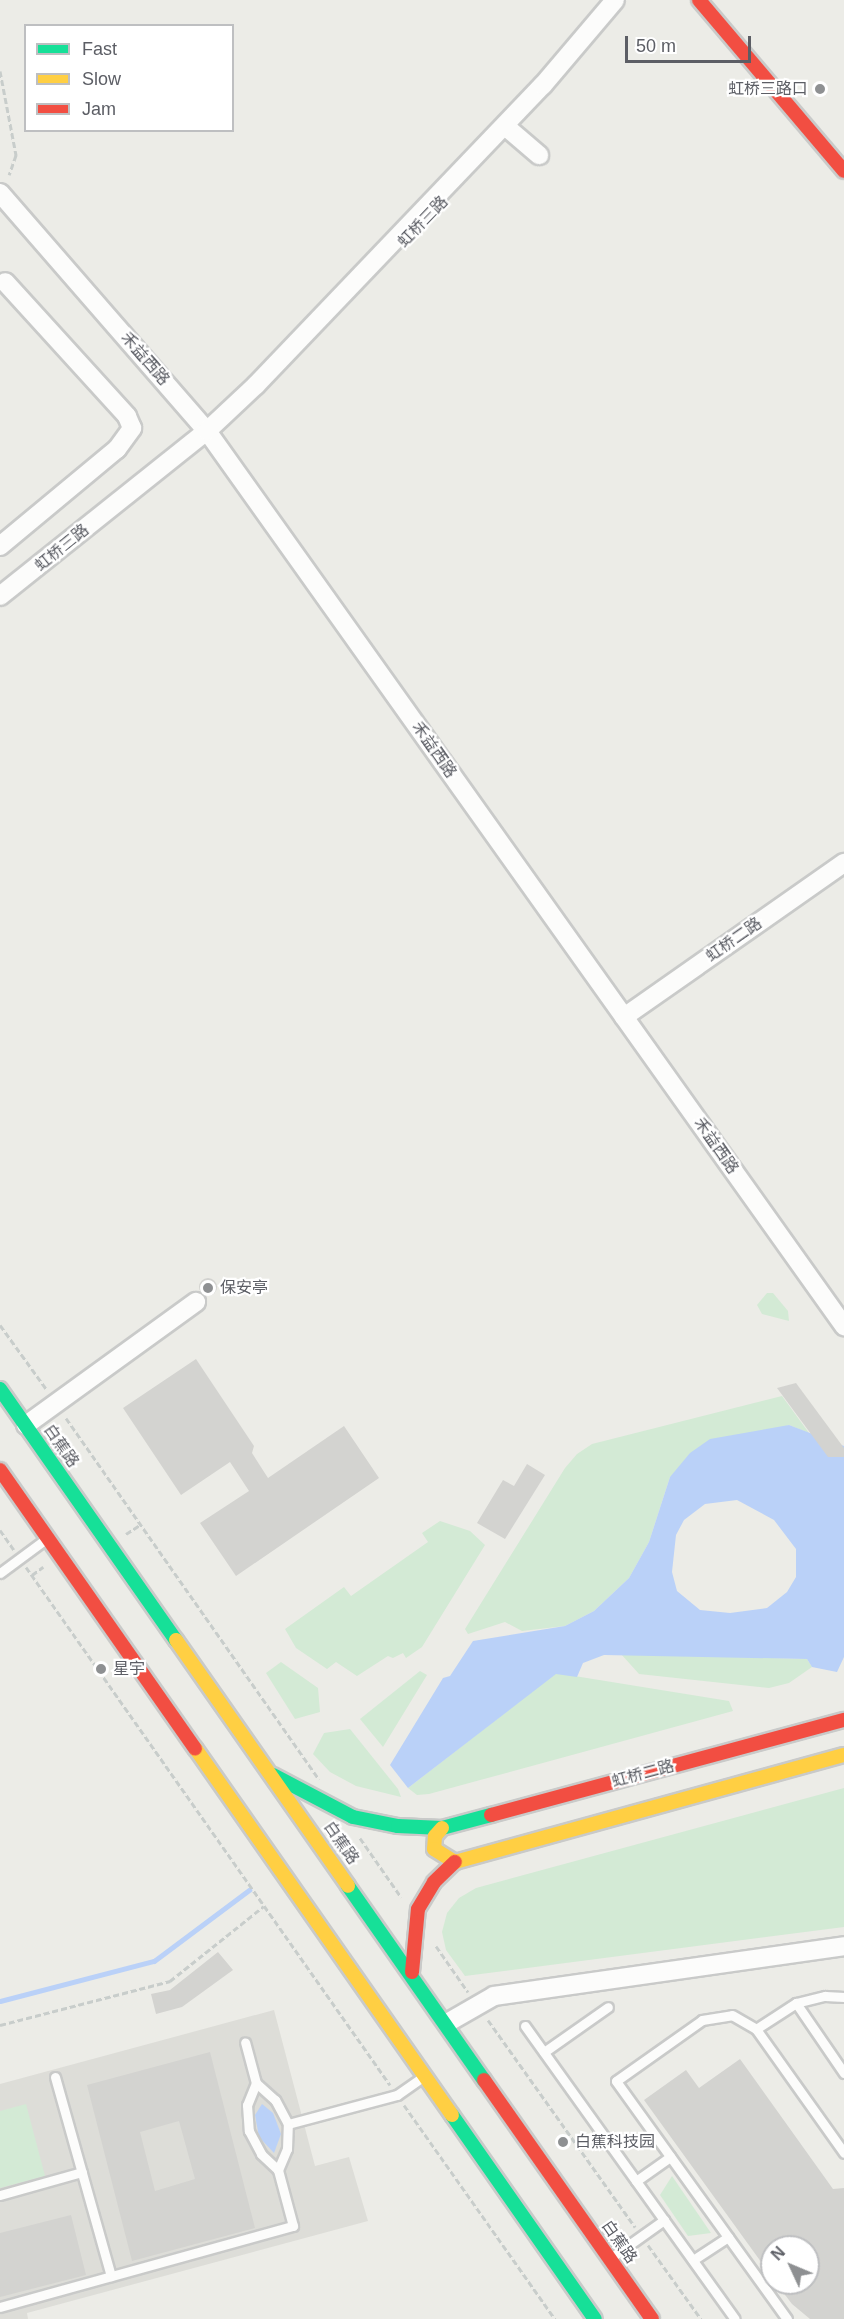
<!DOCTYPE html>
<meta charset="utf-8">
<style>
body{margin:0}
#map{position:relative;width:844px;height:2319px;overflow:hidden;background:#ecece7;font-family:Arial,"Noto Sans SC",sans-serif}
div>[style]{position:absolute}
.industrial>*{inset:0;background:#ddddd8}
.green>*{inset:0;background:#d3ead5}
.water>*{inset:0;background:#bad1f8}
.stream>*{height:5px;margin:-2.5px;padding:0 2.5px;transform-origin:2.5px;border-radius:2.5px;background:#bad1f8}
.building>*{inset:0;background:#d3d3d0}
.round{border-radius:50%}
.path>*{height:3px;margin-top:-1.5px;transform-origin:0;background:repeating-linear-gradient(90deg,#c8cdcb 0 6px,transparent 0 9px)}
.roads{filter:drop-shadow(2px 0 #c9cac9) drop-shadow(-2px 0 #c9cac9) drop-shadow(0 2px #c9cac9) drop-shadow(0 -2px #c9cac9)}
.lane>*{height:9px;margin:-4.5px;padding:0 4.5px;transform-origin:4.5px;border-radius:4.5px;background:#fcfcfb}
.street>*{height:18px;margin:-9px;padding:0 9px;transform-origin:9px;border-radius:9px;background:#fcfcfb}
.fast>*{height:14px;margin:-7px;padding:0 7px;transform-origin:7px;border-radius:7px;background:#16e098}
.slow>*{height:14px;margin:-7px;padding:0 7px;transform-origin:7px;border-radius:7px;background:#ffcf43}
.jam>*{height:14px;margin:-7px;padding:0 7px;transform-origin:7px;border-radius:7px;background:#f24e42}
.dots>*{width:16px;height:16px;translate:-50% -50%;box-sizing:border-box;border:3px solid #fff;border-radius:50%}
span{translate:-50% -50%;white-space:nowrap;text-align:center;line-height:1.15;-webkit-text-stroke:4.5px #fff;paint-order:stroke}
.poi-label{font-size:16px;color:#5c5e65}
.right{translate:-100% -50%;text-align:right}
.left{translate:0 -50%;text-align:left}
.street-label{font-size:16px;color:#5c5e65}
.legend{position:absolute;left:24px;top:24px;width:210px;height:108px;box-sizing:border-box;background:#fff;border:2px solid #bebfc1;margin:0;padding:8px 10px;list-style:none;font-size:18px;color:#5c5e65}
.legend li{display:flex;align-items:center;gap:12px;height:30px}
.legend b{width:30px;border:2px solid #bebfc1}
.north{position:absolute;left:760px;top:2235px;width:60px;height:60px;box-sizing:border-box;background:#fff;border:2px solid #bebfc1;border-radius:50%;rotate:314deg;font-size:16px;font-weight:700;line-height:24px;text-align:center;color:#5c5e65}
.north::after{content:'';display:block;margin:auto;width:21px;height:27px;background:#8e9092;clip-path:polygon(50% 0,100% 100%,50% 72%,0 100%)}
.scale{position:absolute;left:625px;top:36px;width:126px;height:27px;box-sizing:border-box;border:3px solid #5c5e65;border-top:0;padding-left:8px;font-size:18px;line-height:21px;white-space:nowrap;color:#5c5e65;-webkit-text-stroke:4px #fff;paint-order:stroke}
</style>
<div id="map">
<div class="industrial">
<div style="clip-path:polygon(274px 2010px,315px 2166px,349px 2157px,368px 2221px,27px 2313px,28px 2319px,0 2319px,0 2084px)"></div>
</div>
<div class="green">
<div style="clip-path:polygon(767px 1293px,773px 1293px,788px 1311px,789px 1321px,762px 1314px,757px 1305px)"></div>
<div style="clip-path:polygon(782px 1396px,809px 1433px,789px 1425px,670px 1477px,649px 1542px,629px 1578px,594px 1611px,565px 1626px,522px 1631px,505px 1622px,468px 1634px,465px 1629px,565px 1468px,577px 1454px,592px 1444px)"></div>
<div style="clip-path:polygon(440px 1521px,470px 1531px,485px 1545px,422px 1647px,406px 1658px,403px 1653px,393px 1658px,388px 1656px,357px 1676px,336px 1662px,327px 1669px,296px 1648px,285px 1629px,344px 1587px,351px 1596px,428px 1542px,422px 1533px)"></div>
<div style="clip-path:polygon(621px 1654px,807px 1659px,812px 1667px,789px 1683px,769px 1688px,639px 1674px)"></div>
<div style="clip-path:polygon(281px 1662px,318px 1688px,320px 1712px,295px 1719px,266px 1673px)"></div>
<div style="clip-path:polygon(420px 1671px,427px 1675px,383px 1747px,360px 1719px)"></div>
<div style="clip-path:polygon(556px 1673px,729px 1701px,733px 1711px,429px 1794px,417px 1795px,408px 1788px)"></div>
<div style="clip-path:polygon(350px 1729px,398px 1789px,401px 1797px,356px 1786px,330px 1772px,313px 1754px,324px 1733px)"></div>
<div style="clip-path:polygon(844px 1788px,844px 1927px,465px 1976px,446px 1950px,442px 1932px,447px 1913px,459px 1898px,476px 1888px)"></div>
<div style="clip-path:polygon(26px 2104px,45px 2176px,0 2188px,0 2111px)"></div>
<div style="clip-path:polygon(672px 2176px,711px 2233px,688px 2236px,660px 2195px)"></div>
</div>
<div class="water">
<div style="clip-path:polygon(evenodd,789px 1425px,844px 1446px,844px 1657px,837px 1672px,812px 1667px,807px 1659px,604px 1655px,583px 1663px,577px 1677px,556px 1674px,408px 1788px,390px 1765px,443px 1678px,450px 1676px,473px 1641px,565px 1626px,594px 1611px,629px 1578px,649px 1542px,670px 1477px,690px 1453px,710px 1439px,789px 1425px,737px 1500px,774px 1520px,796px 1549px,796px 1577px,787px 1592px,767px 1608px,730px 1613px,700px 1610px,677px 1591px,672px 1572px,676px 1535px,684px 1520px,705px 1504px,737px 1500px)"></div>
<div style="clip-path:polygon(262px 2104px,273px 2113px,281px 2134px,274px 2153px,259px 2137px,255px 2115px)"></div>
</div>
<div class="stream">
<div style="left:0;top:2001px;width:159px;rotate:-14.6deg"></div>
<div style="left:154px;top:1961px;width:119px;rotate:-36.8deg"></div>
</div>
<div class="building">
<div class="round" style="left:199px;top:1278px;width:18px;height:18px"></div>
<div style="clip-path:polygon(196px 1359px,254px 1446px,252px 1453px,268px 1478px,344px 1426px,379px 1478px,236px 1576px,200px 1523px,249px 1491px,230px 1462px,181px 1495px,123px 1408px)"></div>
<div style="clip-path:polygon(796px 1383px,844px 1448px,844px 1457px,828px 1457px,777px 1388px)"></div>
<div style="clip-path:polygon(527px 1464px,545px 1475px,505px 1539px,477px 1523px,503px 1480px,514px 1486px)"></div>
<div style="clip-path:polygon(218px 1952px,233px 1970px,182px 2007px,156px 2014px,151px 1994px,170px 1990px)"></div>
<div style="clip-path:polygon(evenodd,210px 2052px,255px 2228px,132px 2261px,87px 2085px,210px 2052px,179px 2121px,195px 2179px,155px 2191px,140px 2132px,179px 2121px)"></div>
<div style="clip-path:polygon(740px 2059px,833px 2189px,844px 2188px,844px 2319px,810px 2319px,792px 2304px,776px 2283px,808px 2283px,808px 2247px,772px 2247px,772px 2277px,644px 2100px,686px 2070px,699px 2088px)"></div>
<div style="clip-path:polygon(71px 2215px,86px 2275px,0 2297px,0 2233px)"></div>
</div>
<div class="path">
<div style="left:0;top:71px;width:86px;rotate:79.2deg"></div>
<div style="left:16px;top:155px;width:21px;rotate:109deg"></div>
<div style="left:0;top:1325px;width:80px;rotate:54.1deg"></div>
<div style="left:66px;top:1418px;width:441px;rotate:55deg"></div>
<div style="left:0;top:1530px;width:24px;rotate:55deg"></div>
<div style="left:126px;top:1534px;width:17px;rotate:-33deg"></div>
<div style="left:26px;top:1567px;width:633px;rotate:54.9deg"></div>
<div style="left:32px;top:1575px;width:14px;rotate:-36deg"></div>
<div style="left:360px;top:1838px;width:72px;rotate:55.2deg"></div>
<div style="left:436px;top:1946px;width:56px;rotate:55.2deg"></div>
<div style="left:488px;top:2020px;width:254px;rotate:54.6deg"></div>
<div style="left:0;top:2025px;width:176px;rotate:-14.5deg"></div>
<div style="left:170px;top:1981px;width:120px;rotate:-38.6deg"></div>
<div style="left:404px;top:2105px;width:262px;rotate:54.8deg"></div>
<div style="left:648px;top:2245px;width:91px;rotate:54.4deg"></div>
</div>
<div class="roads">
<div class="lane">
<div style="left:0;top:1573px;width:57px;rotate:-36.5deg"></div>
<div style="left:796px;top:2003px;width:85px;rotate:55.6deg"></div>
<div style="left:525px;top:2026px;width:360px;rotate:54.4deg"></div>
<div style="left:756px;top:2029px;width:48px;rotate:-33deg"></div>
<div style="left:796px;top:2003px;width:30px;rotate:-14deg"></div>
<div style="left:825px;top:1996px;width:19px;rotate:3deg"></div>
<div style="left:544px;top:2052px;width:78px;rotate:-35.1deg"></div>
<div style="left:55px;top:2077px;width:207px;rotate:74.3deg"></div>
<div style="left:256px;top:2083px;width:24px;rotate:112deg"></div>
<div style="left:247px;top:2105px;width:26px;rotate:86deg"></div>
<div style="left:249px;top:2131px;width:26px;rotate:62deg"></div>
<div style="left:261px;top:2154px;width:23px;rotate:43deg"></div>
<div style="left:288px;top:2124px;width:113px;rotate:-14.9deg"></div>
<div style="left:397px;top:2095px;width:32px;rotate:-35deg"></div>
<div style="left:636px;top:2181px;width:42px;rotate:-35.2deg"></div>
<div style="left:0;top:2195px;width:85px;rotate:-15.7deg"></div>
<div style="left:612px;top:2257px;width:64px;rotate:-35.4deg"></div>
<div style="left:693px;top:2260px;width:42px;rotate:-33.3deg"></div>
<div style="left:0;top:2307px;width:304px;rotate:-15.5deg"></div>
<div style="left:293px;top:2226px;width:58px;rotate:-105deg"></div>
<div style="left:278px;top:2170px;width:23px;rotate:-67deg"></div>
<div style="left:287px;top:2149px;width:25px;rotate:-88deg"></div>
<div style="left:288px;top:2124px;width:27px;rotate:-118deg"></div>
<div style="left:275px;top:2100px;width:25px;rotate:-138deg"></div>
<div style="left:256px;top:2083px;width:42px;rotate:-105deg"></div>
<div style="left:787px;top:2319px;width:293px;rotate:-125.7deg"></div>
<div style="left:616px;top:2081px;width:105px;rotate:-35.3deg"></div>
<div style="left:702px;top:2020px;width:30px;rotate:-9deg"></div>
<div style="left:732px;top:2015px;width:28px;rotate:30deg"></div>
<div style="left:756px;top:2029px;width:152px;rotate:54.6deg"></div>
</div>
<div class="street">
<div style="left:505px;top:126px;width:45px;rotate:40.5deg"></div>
<div style="left:0;top:193px;width:315px;rotate:49deg"></div>
<div style="left:207px;top:431px;width:1099px;rotate:54.56deg"></div>
<div style="left:0;top:546px;width:152px;rotate:-39.7deg"></div>
<div style="left:117px;top:449px;width:26px;rotate:-54deg"></div>
<div style="left:132px;top:428px;width:13px;rotate:-113deg"></div>
<div style="left:127px;top:416px;width:181px;rotate:-132.3deg"></div>
<div style="left:0;top:596px;width:265px;rotate:-38.6deg"></div>
<div style="left:207px;top:431px;width:67px;rotate:-43.2deg"></div>
<div style="left:256px;top:385px;width:415px;rotate:-46.3deg"></div>
<div style="left:543px;top:85px;width:111px;rotate:-49.7deg"></div>
<div style="left:624px;top:1017px;width:269px;rotate:-35deg"></div>
<div style="left:26px;top:1425px;width:210px;rotate:-35.9deg"></div>
<div style="left:447px;top:2023px;width:54px;rotate:-29.9deg"></div>
<div style="left:494px;top:1996px;width:354px;rotate:-8.1deg"></div>
</div>
<div class="fast">
<div style="left:0;top:1389px;width:307px;rotate:55deg"></div>
<div style="left:273px;top:1775px;width:90px;rotate:27.7deg"></div>
<div style="left:353px;top:1817px;width:46px;rotate:11.3deg"></div>
<div style="left:398px;top:1826px;width:44px;rotate:2.6deg"></div>
<div style="left:442px;top:1828px;width:51px;rotate:-14.9deg"></div>
<div style="left:348px;top:1886px;width:237px;rotate:55deg"></div>
<div style="left:452px;top:2115px;width:249px;rotate:55deg"></div>
</div>
<div class="slow">
<div style="left:176px;top:1640px;width:300px;rotate:55deg"></div>
<div style="left:195px;top:1748px;width:448px;rotate:55deg"></div>
<div style="left:442px;top:1828px;width:11px;rotate:131deg"></div>
<div style="left:435px;top:1836px;width:13px;rotate:94deg"></div>
<div style="left:434px;top:1849px;width:25px;rotate:32deg"></div>
<div style="left:455px;top:1862px;width:403px;rotate:-15.4deg"></div>
</div>
<div class="jam">
<div style="left:699px;top:0;width:224px;rotate:49.7deg"></div>
<div style="left:0;top:1470px;width:340px;rotate:55deg"></div>
<div style="left:491px;top:1815px;width:366px;rotate:-15.1deg"></div>
<div style="left:412px;top:1972px;width:63px;rotate:-84.6deg"></div>
<div style="left:418px;top:1909px;width:31px;rotate:-59deg"></div>
<div style="left:434px;top:1882px;width:29px;rotate:-44deg"></div>
<div style="left:484px;top:2080px;width:292px;rotate:54.9deg"></div>
</div>
</div>
<div class="dots">
<div style="left:820px;top:89px;background:#8e9092"></div>
<div style="left:208px;top:1288px;background:#8e9092"></div>
<div style="left:101px;top:1669px;background:#8e9092"></div>
<div style="left:563px;top:2142px;background:#8e9092"></div>
</div>
<div class="poi-label">
<span class="right" style="left:808px;top:89px">虹桥三路口</span>
<span class="left" style="left:220px;top:1288px">保安亭</span>
<span class="left" style="left:113px;top:1669px">星宇</span>
<span class="left" style="left:575px;top:2142px">白蕉科技园</span>
</div>
<div class="street-label">
<span style="left:423px;top:222px;rotate:-46deg">虹桥三路</span>
<span style="left:145px;top:359px;rotate:49deg">禾益西路</span>
<span style="left:62px;top:548px;rotate:-39deg">虹桥三路</span>
<span style="left:434px;top:750px;rotate:55deg">禾益西路</span>
<span style="left:734px;top:940px;rotate:-35deg">虹桥二路</span>
<span style="left:716px;top:1146px;rotate:55deg">禾益西路</span>
<span style="left:61px;top:1446px;rotate:55deg">白蕉路</span>
<span style="left:643px;top:1774px;rotate:-15deg">虹桥二路</span>
<span style="left:341px;top:1843px;rotate:55deg">白蕉路</span>
<span style="left:619px;top:2242px;rotate:55deg">白蕉路</span>
</div>
<ul class="legend">
<li><b style="height:8px;background:#16e098"></b>Fast</li>
<li><b style="height:8px;background:#ffcf43"></b>Slow</li>
<li><b style="height:8px;background:#f24e42"></b>Jam</li>
</ul>
<div class="north">N</div>
<div class="scale">50 m</div>
</div>
